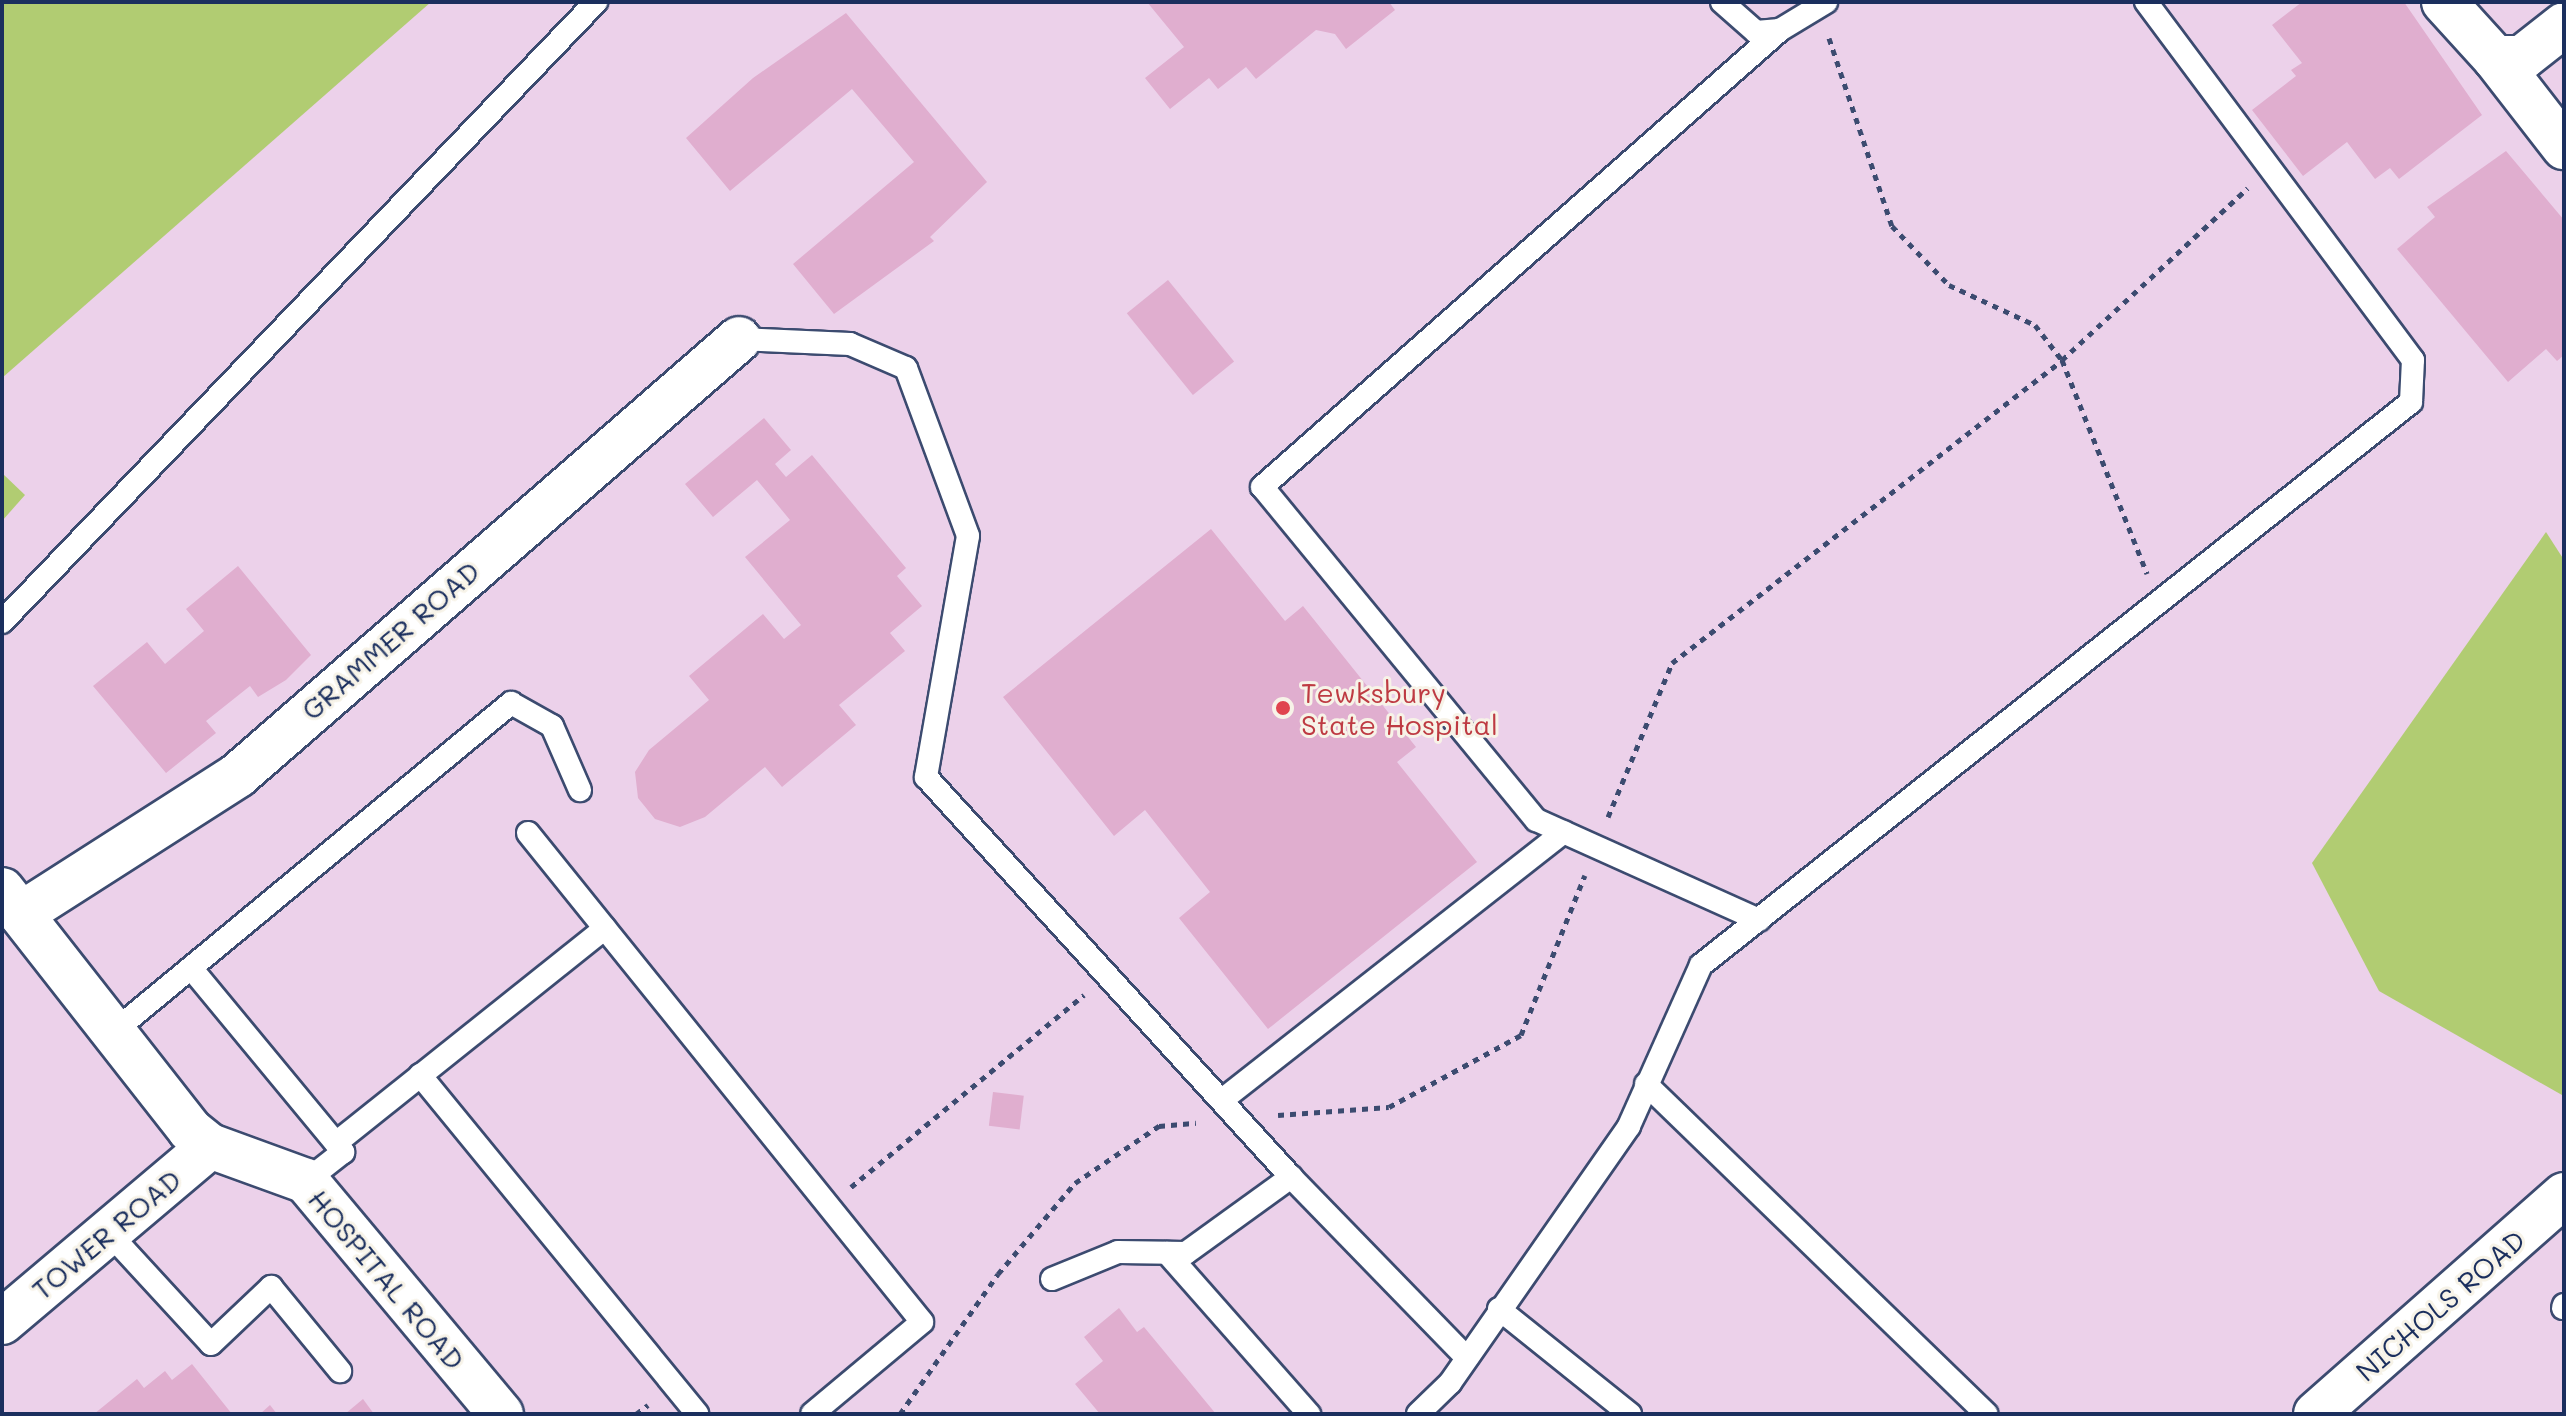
<!DOCTYPE html>
<style>
body{margin:0}
#map{position:relative;width:2566px;height:1416px;overflow:hidden;background:#f4e9d4;font-family:Mali,sans-serif}
div>[style]{position:absolute}
.built>*{inset:0;background:#ecd1ea;transform-origin:0 0}
.green>*{inset:0;background:#b1cc72}
.building>*{inset:0;background:#e0aecf;transform-origin:0 0}
.path>*{height:5px;margin-top:-2.5px;transform-origin:0;background:repeating-linear-gradient(90deg,#3c4b70 0 6px,transparent 0 12px)}
.roads{filter:drop-shadow(2px 0 #3c4b70) drop-shadow(-2px 0 #3c4b70) drop-shadow(0 2px #3c4b70) drop-shadow(0 -2px #3c4b70)}
.service>*{height:22px;margin:-11px;padding:0 11px;transform-origin:11px;border-radius:11px;background:#fff}
.minor>*{height:44px;margin:-22px;padding:0 22px;transform-origin:22px;border-radius:22px;background:#fff}
.dots>*{width:22px;height:22px;translate:-50% -50%;box-sizing:border-box;border:4px solid #f7f3e8;border-radius:50%}
span{translate:-50% -50%;white-space:nowrap;text-align:center;line-height:1.15;-webkit-text-stroke:6px #f7f3e8;paint-order:stroke}
.street-label{font-size:28px;color:#1b2f5e}
.health-label{font-size:28px;color:#be3a42}
.left{translate:0 -50%;text-align:left}
.frame{position:absolute;inset:0;border:4px solid #1b2f5e;pointer-events:none}
</style>
<div id="map">
<div class="built">
<div style="left:2px;top:2px;width:2562px;height:1412px"></div>
</div>
<div class="green">
<div style="clip-path:polygon(2px 2px,431px 2px,2px 378px)"></div>
<div style="clip-path:polygon(2px 473px,25px 495px,2px 521px)"></div>
<div style="clip-path:polygon(2546px 532px,2564px 560px,2562px 1095px,2379px 991px,2312px 863px)"></div>
</div>
<div class="building">
<div style="clip-path:polygon(1147px 2px,1389px 2px,1395px 10px,1346px 49px,1335px 34px,1316px 30px,1256px 79px,1246px 67px,1218px 89px,1209px 78px,1170px 109px,1145px 78px,1184px 47px)"></div>
<div style="clip-path:polygon(2302px 2px,2404px 2px,2482px 115px,2399px 179px,2390px 168px,2375px 179px,2347px 142px,2303px 176px,2252px 110px,2296px 76px,2291px 70px,2302px 63px,2272px 25px)"></div>
<div style="clip-path:polygon(846px 13px,987px 182px,930px 237px,934px 241px,834px 314px,793px 264px,914px 162px,852px 89px,730px 191px,686px 138px,753px 78px)"></div>
<div style="clip-path:polygon(2506px 151px,2564px 220px,2564px 355px,2557px 361px,2546px 349px,2508px 382px,2397px 249px,2435px 217px,2427px 207px)"></div>
<div style="left:1168px;top:280px;width:105px;height:53px;rotate:51deg"></div>
<div style="clip-path:polygon(764px 418px,791px 450px,775px 464px,786px 477px,812px 455px,906px 568px,897px 576px,922px 606px,890px 633px,905px 651px,839px 705px,856px 725px,782px 787px,765px 767px,705px 817px,680px 827px,655px 819px,638px 798px,635px 772px,649px 750px,709px 700px,689px 676px,763px 614px,784px 639px,801px 625px,745px 557px,790px 520px,757px 480px,713px 517px,685px 484px)"></div>
<div style="clip-path:polygon(1211px 529px,1285px 621px,1303px 606px,1416px 747px,1397px 762px,1477px 862px,1268px 1029px,1179px 918px,1210px 892px,1145px 810px,1114px 836px,1003px 697px)"></div>
<div style="clip-path:polygon(238px 566px,311px 655px,286px 680px,258px 697px,250px 686px,206px 721px,216px 733px,166px 773px,93px 686px,147px 642px,165px 664px,204px 631px,186px 609px)"></div>
<div style="left:993px;top:1092px;width:31px;height:34px;rotate:7deg"></div>
<div style="clip-path:polygon(1119px 1308px,1137px 1332px,1144px 1327px,1216px 1414px,1100px 1414px,1075px 1384px,1103px 1361px,1084px 1337px)"></div>
<div style="clip-path:polygon(192px 1364px,232px 1414px,94px 1414px,137px 1379px,144px 1388px,165px 1371px,172px 1380px)"></div>
<div style="clip-path:polygon(363px 1399px,374px 1414px,345px 1414px)"></div>
<div style="clip-path:polygon(270px 1405px,277px 1414px,260px 1414px)"></div>
</div>
<div class="path">
<div style="left:1829px;top:38px;width:198px;rotate:71.5deg"></div>
<div style="left:1892px;top:226px;width:82px;rotate:46deg"></div>
<div style="left:1949px;top:285px;width:95px;rotate:24.9deg"></div>
<div style="left:2035px;top:325px;width:44px;rotate:52.4deg"></div>
<div style="left:2062px;top:360px;width:230px;rotate:68.3deg"></div>
<div style="left:1608px;top:817px;width:167px;rotate:-67.4deg"></div>
<div style="left:1672px;top:663px;width:494px;rotate:-37.8deg"></div>
<div style="left:2062px;top:360px;width:253px;rotate:-42.8deg"></div>
<div style="left:1278px;top:1115px;width:111px;rotate:-4.1deg"></div>
<div style="left:1389px;top:1107px;width:150px;rotate:-28.6deg"></div>
<div style="left:1521px;top:1035px;width:172px;rotate:-68.2deg"></div>
<div style="left:851px;top:1187px;width:302px;rotate:-39.5deg"></div>
<div style="left:636px;top:1414px;width:15px;rotate:-37deg"></div>
<div style="left:900px;top:1414px;width:171px;rotate:-55deg"></div>
<div style="left:998px;top:1274px;width:119px;rotate:-49.8deg"></div>
<div style="left:1075px;top:1183px;width:102px;rotate:-34.2deg"></div>
<div style="left:1159px;top:1126px;width:37px;rotate:-5deg"></div>
</div>
<div class="roads">
<div class="service">
<div style="left:1722px;top:2px;width:45px;rotate:41.4deg"></div>
<div style="left:1756px;top:32px;width:24px;rotate:-5deg"></div>
<div style="left:739px;top:339px;width:111px;rotate:2.6deg"></div>
<div style="left:850px;top:344px;width:61px;rotate:23.2deg"></div>
<div style="left:906px;top:368px;width:179px;rotate:69.7deg"></div>
<div style="left:968px;top:536px;width:245px;rotate:99.9deg"></div>
<div style="left:926px;top:777px;width:542px;rotate:47.62deg"></div>
<div style="left:1291px;top:1177px;width:252px;rotate:45.8deg"></div>
<div style="left:2px;top:622px;width:859px;rotate:-46.23deg"></div>
<div style="left:528px;top:833px;width:628px;rotate:51.14deg"></div>
<div style="left:922px;top:1322px;width:143px;rotate:140.1deg"></div>
<div style="left:1759px;top:920px;width:244px;rotate:-155.8deg"></div>
<div style="left:1536px;top:820px;width:431px;rotate:-129.4deg"></div>
<div style="left:1262px;top:487px;width:691px;rotate:-41.42deg"></div>
<div style="left:1780px;top:30px;width:54px;rotate:-31.3deg"></div>
<div style="left:191px;top:968px;width:239px;rotate:50.4deg"></div>
<div style="left:343px;top:1152px;width:47px;rotate:141.9deg"></div>
<div style="left:112px;top:1033px;width:518px;rotate:-39.59deg"></div>
<div style="left:511px;top:703px;width:47px;rotate:29.3deg"></div>
<div style="left:552px;top:726px;width:70px;rotate:66.4deg"></div>
<div style="left:420px;top:1075px;width:438px;rotate:50.7deg"></div>
<div style="left:1646px;top:1084px;width:474px;rotate:44.1deg"></div>
<div style="left:1222px;top:1100px;width:434px;rotate:-38.1deg"></div>
<div style="left:336px;top:1143px;width:344px;rotate:-38.6deg"></div>
<div style="left:108px;top:1232px;width:152px;rotate:47.4deg"></div>
<div style="left:211px;top:1344px;width:83px;rotate:-43.5deg"></div>
<div style="left:271px;top:1287px;width:109px;rotate:50.6deg"></div>
<div style="left:1167px;top:1253px;width:215px;rotate:48.6deg"></div>
<div style="left:1052px;top:1279px;width:71px;rotate:-22.2deg"></div>
<div style="left:1118px;top:1252px;width:68px;rotate:0.8deg"></div>
<div style="left:1186px;top:1253px;width:130px;rotate:-35.9deg"></div>
<div style="left:2563px;top:1308px;width:3px;rotate:-72deg"></div>
<div style="left:1499px;top:1309px;width:168px;rotate:38.7deg"></div>
<div style="left:1418px;top:1414px;width:45px;rotate:-44.1deg"></div>
<div style="left:1450px;top:1383px;width:313px;rotate:-55.1deg"></div>
<div style="left:1629px;top:1126px;width:176px;rotate:-65.9deg"></div>
<div style="left:1701px;top:965px;width:906px;rotate:-38.41deg"></div>
<div style="left:2411px;top:402px;width:42px;rotate:-87.3deg"></div>
<div style="left:2413px;top:360px;width:447px;rotate:-126.7deg"></div>
</div>
<div class="minor">
<div style="left:2444px;top:2px;width:76px;rotate:47.7deg"></div>
<div style="left:2495px;top:58px;width:27px"></div>
<div style="left:2522px;top:58px;width:53px;rotate:-38.2deg"></div>
<div style="left:2495px;top:58px;width:113px;rotate:52.2deg"></div>
<div style="left:2px;top:890px;width:305px;rotate:51.9deg"></div>
<div style="left:190px;top:1130px;width:26px;rotate:39deg"></div>
<div style="left:210px;top:1146px;width:102px;rotate:20deg"></div>
<div style="left:306px;top:1181px;width:304px;rotate:50.1deg"></div>
<div style="left:21px;top:914px;width:258px;rotate:-32.6deg"></div>
<div style="left:238px;top:775px;width:664px;rotate:-41.03deg"></div>
<div style="left:2px;top:1322px;width:272px;rotate:-40.2deg"></div>
<div style="left:2316px;top:1414px;width:331px;rotate:-41.4deg"></div>
</div>
</div>
<div class="dots">
<div style="left:1283px;top:708px;background:#e0444e"></div>
</div>
<div class="street-label">
<span style="left:390px;top:640px;rotate:-41deg">GRAMMER ROAD</span>
<span style="left:106px;top:1234px;rotate:-40deg">TOWER ROAD</span>
<span style="left:387px;top:1279px;rotate:50deg">HOSPITAL ROAD</span>
<span style="left:2440px;top:1305px;rotate:-41deg">NICHOLS ROAD</span>
</div>
<div class="health-label">
<span class="left" style="left:1301px;top:708px">Tewksbury<br>State Hospital</span>
</div>
<div class="frame"></div>
</div>
